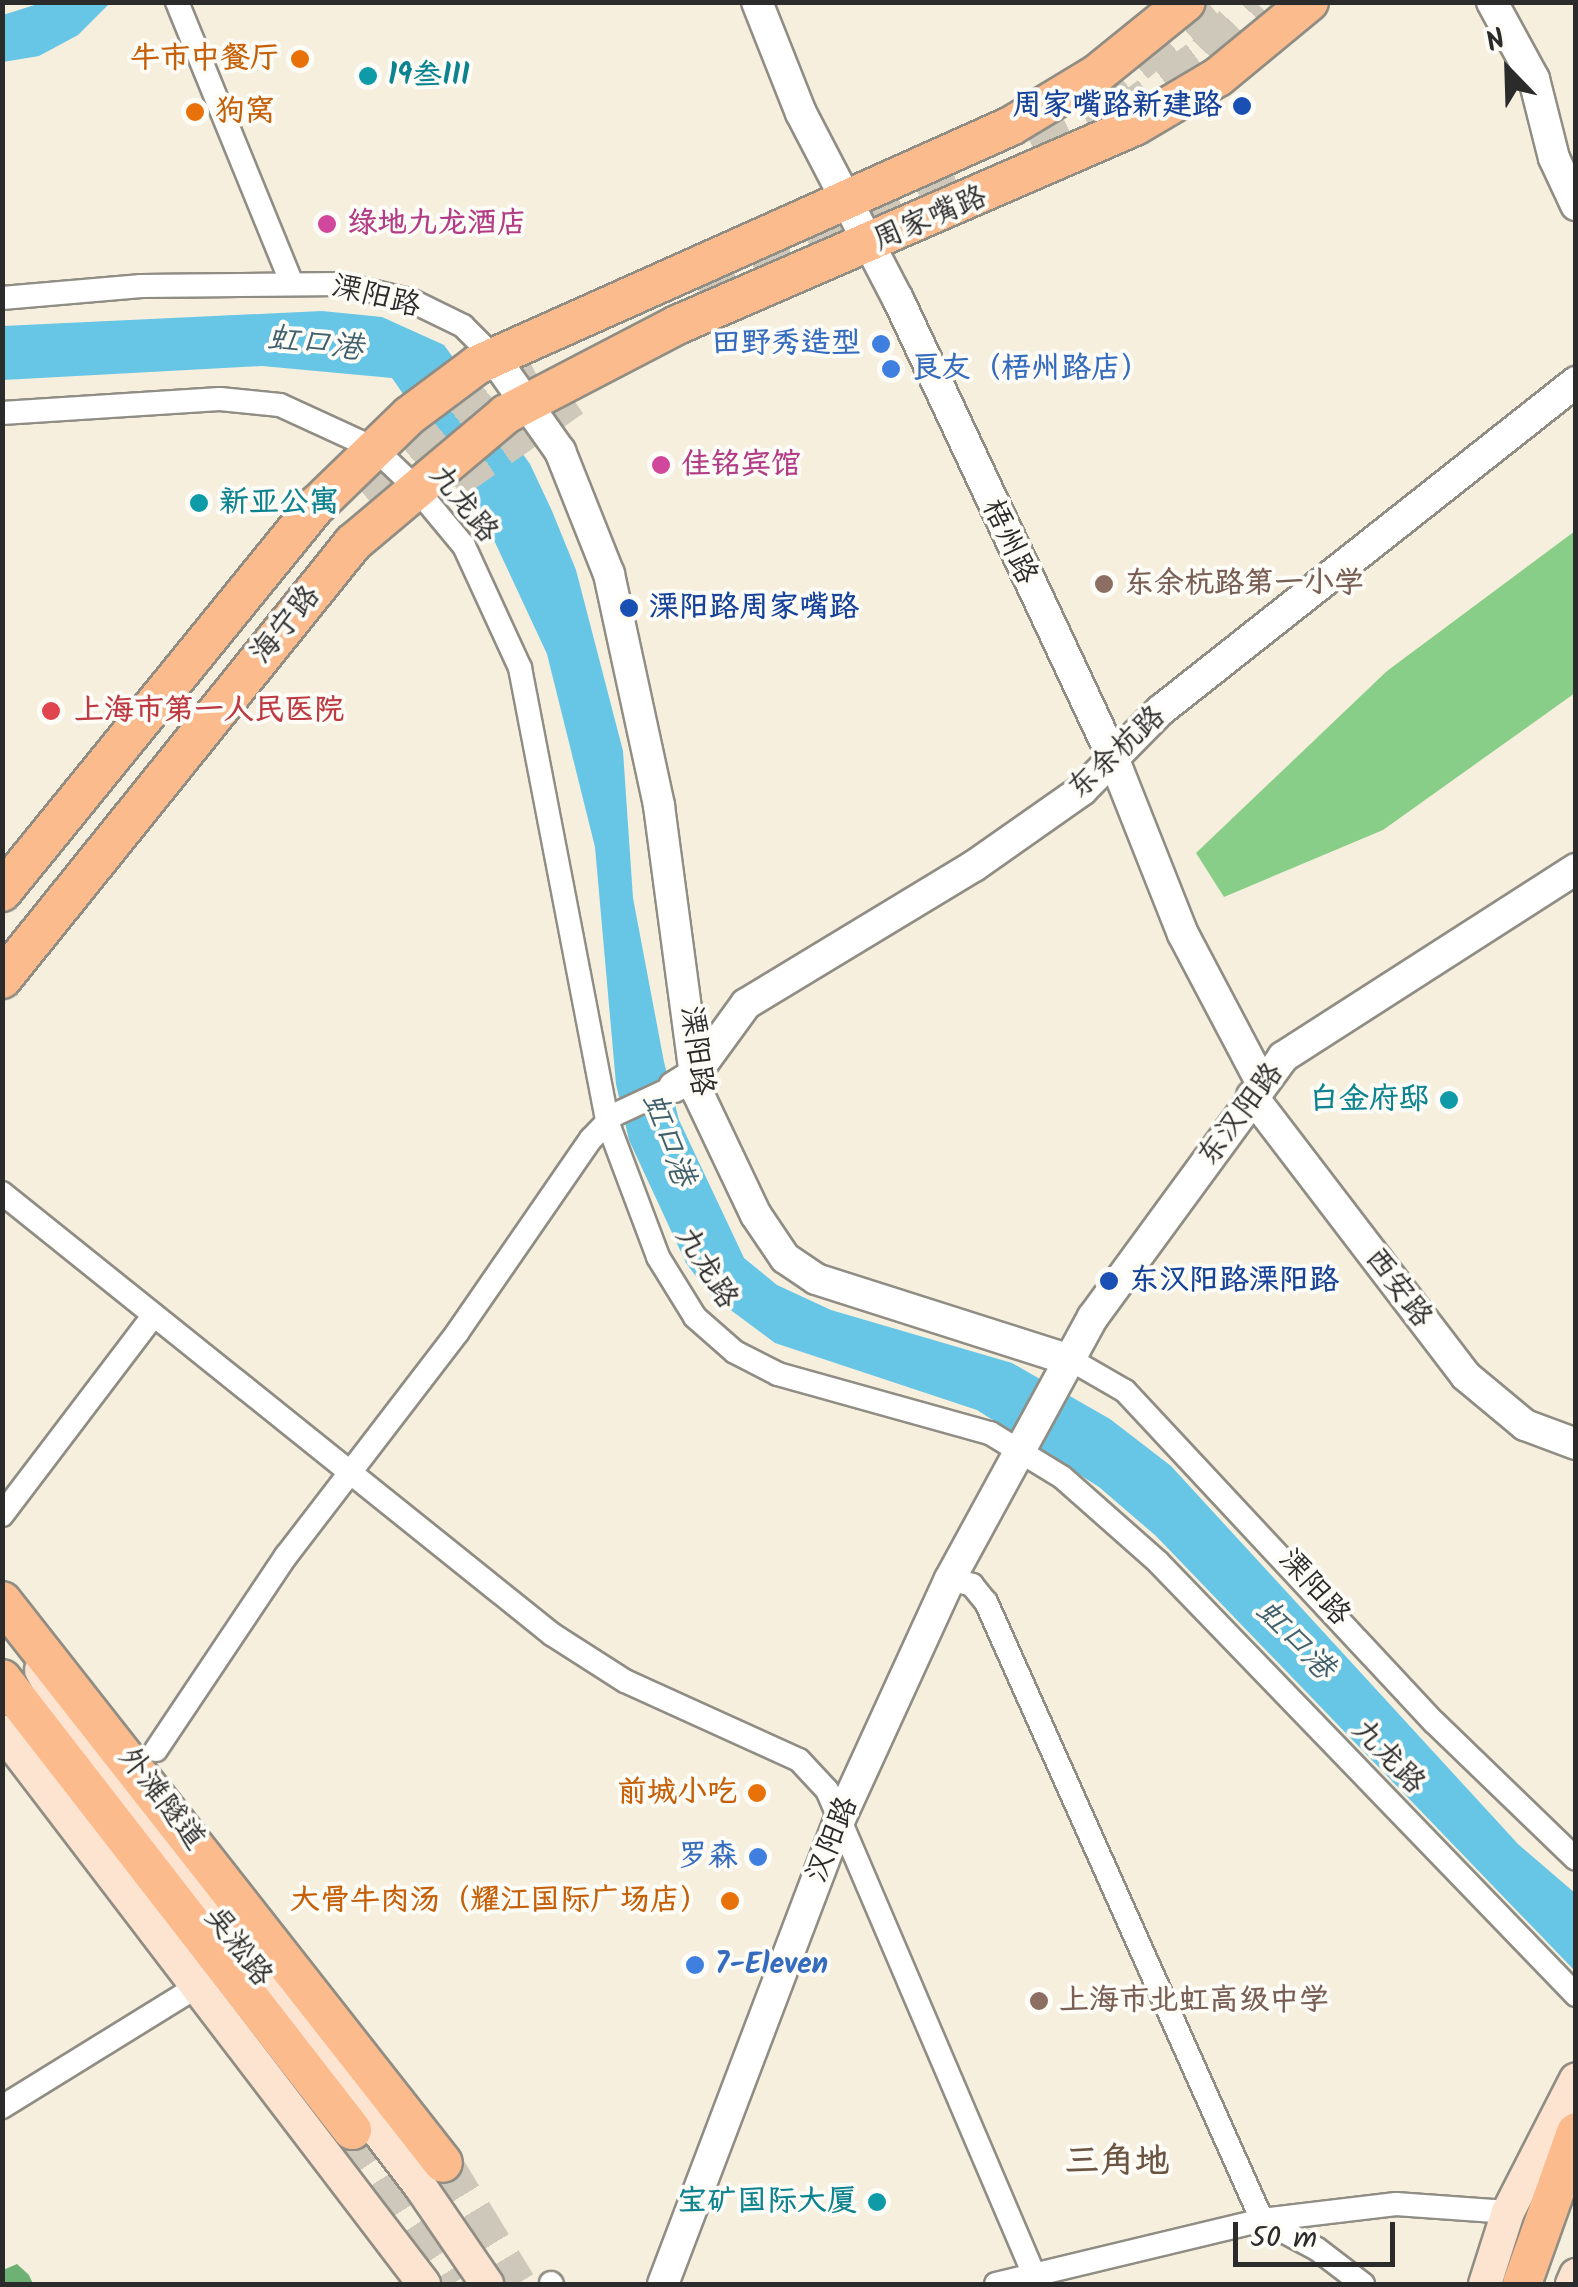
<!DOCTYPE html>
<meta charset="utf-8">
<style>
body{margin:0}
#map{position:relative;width:1578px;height:2287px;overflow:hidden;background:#f6efdd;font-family:Kalam,"LXGW WenKai TC",sans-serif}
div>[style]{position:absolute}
.green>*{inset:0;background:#89ce88}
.forest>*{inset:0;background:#6eb174}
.water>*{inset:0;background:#67c5e5}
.primary-tunnel>*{height:38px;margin-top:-19px;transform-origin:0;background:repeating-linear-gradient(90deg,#cdc8b9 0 38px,transparent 0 57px)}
.trunk-tunnel>*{height:40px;margin-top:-20px;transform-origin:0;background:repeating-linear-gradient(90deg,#cdc8b9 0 40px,transparent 0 60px)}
.roads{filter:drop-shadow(2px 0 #908d84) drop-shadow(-2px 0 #908d84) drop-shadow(0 2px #908d84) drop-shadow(0 -2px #908d84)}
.minor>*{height:22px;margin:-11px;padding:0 11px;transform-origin:11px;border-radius:11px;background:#fff}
.tertiary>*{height:30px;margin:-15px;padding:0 15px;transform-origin:15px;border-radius:15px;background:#fff}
.secondary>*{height:32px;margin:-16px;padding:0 16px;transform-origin:16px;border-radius:16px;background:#fde4d1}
.primary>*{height:38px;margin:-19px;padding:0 19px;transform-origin:19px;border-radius:19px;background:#fbbb8d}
.dots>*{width:28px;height:28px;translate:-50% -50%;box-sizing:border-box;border:5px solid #fdfcf7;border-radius:50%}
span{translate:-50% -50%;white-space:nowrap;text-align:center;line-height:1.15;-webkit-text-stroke:8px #fdfcf7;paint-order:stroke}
.food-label{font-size:30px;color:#c56008;font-weight:700}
.right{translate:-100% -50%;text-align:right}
.left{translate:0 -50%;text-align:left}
.culture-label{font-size:30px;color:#0d838f;font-weight:700}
.transit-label{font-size:30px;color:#164399;font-weight:700}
.street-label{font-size:30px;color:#2b2b2b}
.hotel-label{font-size:30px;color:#b23c85;font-weight:700}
.shop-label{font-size:30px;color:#366cbe;font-weight:700}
.education-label{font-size:30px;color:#785e54;font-weight:700}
.health-label{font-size:30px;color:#be3a42;font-weight:700}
.water-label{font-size:32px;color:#40616c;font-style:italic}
.quarter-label{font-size:35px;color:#6c5542;font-weight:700}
.frame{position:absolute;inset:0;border:5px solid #2b2b2b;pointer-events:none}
.north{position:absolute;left:1458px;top:20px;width:100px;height:100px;-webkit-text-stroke:8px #fdfcf7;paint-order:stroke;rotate:337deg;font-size:28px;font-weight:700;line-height:40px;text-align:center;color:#2b2b2b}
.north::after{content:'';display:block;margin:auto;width:35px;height:45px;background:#2b2b2b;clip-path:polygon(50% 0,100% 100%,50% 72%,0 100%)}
.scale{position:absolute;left:1233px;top:2222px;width:162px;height:45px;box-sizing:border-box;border:5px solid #2b2b2b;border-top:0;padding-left:12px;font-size:30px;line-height:35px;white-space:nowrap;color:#2b2b2b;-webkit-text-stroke:8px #fdfcf7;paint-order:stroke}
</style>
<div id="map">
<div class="green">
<div style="clip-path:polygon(1575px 531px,1575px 693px,1383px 830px,1224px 897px,1196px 853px,1387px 671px)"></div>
</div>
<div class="forest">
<div style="clip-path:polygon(17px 2264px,29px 2275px,33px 2284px,3px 2284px,3px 2270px)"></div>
</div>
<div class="water">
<div style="clip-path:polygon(44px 2px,110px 3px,78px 35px,39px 56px,3px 62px,3px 15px)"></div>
<div style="clip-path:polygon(322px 311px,382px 317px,444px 345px,530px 464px,552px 511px,576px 570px,623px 751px,633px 898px,664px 1062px,679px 1120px,744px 1258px,777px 1285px,831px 1310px,1012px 1363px,1110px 1419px,1171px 1466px,1518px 1844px,1575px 1893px,1575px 1971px,1156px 1536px,1099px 1487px,977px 1410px,775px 1343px,709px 1294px,686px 1263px,629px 1140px,616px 1084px,595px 847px,547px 654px,472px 493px,392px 378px,262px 366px,3px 380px,3px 326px)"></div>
</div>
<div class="primary-tunnel">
<div style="left:352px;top:2130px;width:184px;rotate:56.7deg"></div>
<div style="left:443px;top:2163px;width:142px;rotate:58.6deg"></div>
</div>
<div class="trunk-tunnel">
<div style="left:1118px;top:120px;width:111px;rotate:-36.6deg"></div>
<div style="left:1207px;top:54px;width:71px;rotate:-47.3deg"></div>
<div style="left:1026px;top:134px;width:71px;rotate:-26.9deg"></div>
<div style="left:1089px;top:102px;width:155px;rotate:-40deg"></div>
<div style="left:695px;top:282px;width:282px;rotate:-20.4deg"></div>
<div style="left:451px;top:481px;width:147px;rotate:-34.8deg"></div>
<div style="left:358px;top:487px;width:174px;rotate:-38.9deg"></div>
<div style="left:493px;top:378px;width:48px;rotate:-27.1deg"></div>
</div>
<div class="roads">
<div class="minor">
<div style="left:177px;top:2px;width:299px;rotate:67.8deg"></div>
<div style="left:2px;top:298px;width:140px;rotate:-4.9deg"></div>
<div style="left:141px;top:286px;width:200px;rotate:-0.6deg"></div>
<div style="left:341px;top:284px;width:71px;rotate:13.1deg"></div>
<div style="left:410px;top:300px;width:59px;rotate:26.1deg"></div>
<div style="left:463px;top:326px;width:41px;rotate:45deg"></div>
<div style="left:2px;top:413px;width:218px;rotate:-3.7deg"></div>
<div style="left:220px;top:399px;width:60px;rotate:5.7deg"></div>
<div style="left:280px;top:405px;width:103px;rotate:24.6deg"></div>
<div style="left:374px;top:448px;width:55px;rotate:43.5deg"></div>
<div style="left:414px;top:486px;width:78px;rotate:50.2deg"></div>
<div style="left:464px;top:546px;width:134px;rotate:65.3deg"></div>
<div style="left:520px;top:668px;width:461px;rotate:79.1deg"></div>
<div style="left:607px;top:1121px;width:145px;rotate:69.4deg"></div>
<div style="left:658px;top:1257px;width:70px;rotate:58.3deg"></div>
<div style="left:695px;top:1317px;width:53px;rotate:41.2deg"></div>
<div style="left:735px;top:1352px;width:48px;rotate:27.1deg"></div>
<div style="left:778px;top:1374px;width:220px;rotate:15.6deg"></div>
<div style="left:990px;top:1433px;width:84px;rotate:31.4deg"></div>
<div style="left:1062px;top:1477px;width:128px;rotate:41.5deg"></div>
<div style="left:1158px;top:1562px;width:602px;rotate:46.01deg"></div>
<div style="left:2px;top:1193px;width:706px;rotate:38.74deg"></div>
<div style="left:553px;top:1635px;width:85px;rotate:32.6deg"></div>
<div style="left:625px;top:1681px;width:191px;rotate:24.4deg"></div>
<div style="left:799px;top:1760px;width:41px;rotate:47deg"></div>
<div style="left:827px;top:1790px;width:537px;rotate:66.87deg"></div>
<div style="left:1073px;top:1361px;width:60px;rotate:30deg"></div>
<div style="left:1125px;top:1391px;width:453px;rotate:47deg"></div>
<div style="left:1434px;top:1722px;width:197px;rotate:44deg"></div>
<div style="left:2px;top:1515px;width:251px;rotate:-52.8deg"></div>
<div style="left:950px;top:1579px;width:23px;rotate:15deg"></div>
<div style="left:972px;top:1585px;width:22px;rotate:51deg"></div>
<div style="left:986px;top:1602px;width:677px;rotate:65.93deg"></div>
<div style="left:1262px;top:2220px;width:62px;rotate:27.8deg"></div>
<div style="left:1317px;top:2249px;width:58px;rotate:37.3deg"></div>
<div style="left:156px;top:1750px;width:234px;rotate:-56.2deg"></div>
<div style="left:286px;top:1556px;width:281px;rotate:-52.5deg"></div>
<div style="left:457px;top:1333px;width:236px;rotate:-55.4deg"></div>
<div style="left:591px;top:1139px;width:33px;rotate:-46deg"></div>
<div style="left:614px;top:1115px;width:66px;rotate:-25deg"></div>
<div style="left:2px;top:2107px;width:228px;rotate:-31.7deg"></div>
<div style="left:551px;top:2283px;width:1px;rotate:45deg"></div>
<div style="left:996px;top:2284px;width:274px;rotate:-13.5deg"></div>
<div style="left:1262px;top:2220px;width:135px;rotate:-6.8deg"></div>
<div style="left:1396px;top:2204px;width:112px;rotate:4.1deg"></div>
</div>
<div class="tertiary">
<div style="left:757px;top:2px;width:119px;rotate:68.4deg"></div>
<div style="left:801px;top:113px;width:210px;rotate:62.5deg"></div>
<div style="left:898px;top:299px;width:509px;rotate:64.89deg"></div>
<div style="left:1114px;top:760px;width:187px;rotate:68.4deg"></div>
<div style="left:1183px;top:934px;width:167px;rotate:62.2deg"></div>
<div style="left:1492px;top:2px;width:88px;rotate:61.4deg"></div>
<div style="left:1534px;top:79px;width:81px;rotate:75.8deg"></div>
<div style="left:1554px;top:158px;width:52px;rotate:64.9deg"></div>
<div style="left:492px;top:355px;width:118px;rotate:54.7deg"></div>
<div style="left:560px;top:451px;width:132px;rotate:68.3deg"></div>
<div style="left:609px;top:574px;width:237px;rotate:77.8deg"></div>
<div style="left:659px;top:806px;width:288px;rotate:82.4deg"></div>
<div style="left:697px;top:1091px;width:137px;rotate:64.6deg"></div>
<div style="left:756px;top:1215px;width:52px;rotate:56deg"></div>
<div style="left:785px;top:1258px;width:37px;rotate:34deg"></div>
<div style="left:816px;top:1279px;width:270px;rotate:17.7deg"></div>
<div style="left:674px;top:1087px;width:25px;rotate:-32deg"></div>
<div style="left:695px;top:1074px;width:87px;rotate:-53.9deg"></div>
<div style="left:746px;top:1004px;width:267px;rotate:-31.2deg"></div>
<div style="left:974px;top:866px;width:132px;rotate:-35.1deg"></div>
<div style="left:1082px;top:790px;width:112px;rotate:-45.4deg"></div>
<div style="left:1161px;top:710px;width:529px;rotate:-38.32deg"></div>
<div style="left:1252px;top:1096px;width:352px;rotate:52.6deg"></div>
<div style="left:1466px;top:1376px;width:77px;rotate:39.7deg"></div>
<div style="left:1525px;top:1425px;width:54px;rotate:20.4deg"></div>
<div style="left:663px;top:2284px;width:498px;rotate:-69.2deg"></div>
<div style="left:840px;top:1819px;width:264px;rotate:-65.4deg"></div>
<div style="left:950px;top:1579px;width:298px;rotate:-61.4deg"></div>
<div style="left:1093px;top:1317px;width:322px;rotate:-53.8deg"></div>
<div style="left:1283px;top:1057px;width:348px;rotate:-32.7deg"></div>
</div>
<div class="secondary">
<div style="left:41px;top:1670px;width:85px;rotate:61.3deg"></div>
<div style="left:82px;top:1745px;width:556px;rotate:52.53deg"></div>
<div style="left:420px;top:2186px;width:119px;rotate:55.6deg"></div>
<div style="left:2px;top:1731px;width:696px;rotate:52.65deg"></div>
<div style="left:1485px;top:2284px;width:76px;rotate:-72.3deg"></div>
<div style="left:1508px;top:2212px;width:149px;rotate:-62.9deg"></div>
<div style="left:1572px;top:2284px;width:10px;rotate:-66deg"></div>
</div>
<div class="primary">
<div style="left:2px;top:892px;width:499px;rotate:-50.9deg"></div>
<div style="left:317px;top:505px;width:129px;rotate:-44.1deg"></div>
<div style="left:410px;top:415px;width:84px;rotate:-36.7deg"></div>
<div style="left:477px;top:365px;width:585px;rotate:-24.11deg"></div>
<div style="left:1011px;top:126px;width:100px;rotate:-31.2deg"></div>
<div style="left:1097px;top:74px;width:114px;rotate:-39deg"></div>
<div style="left:2px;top:979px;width:560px;rotate:-51.16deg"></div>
<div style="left:353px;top:543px;width:200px;rotate:-40.1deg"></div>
<div style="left:506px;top:414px;width:193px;rotate:-27.5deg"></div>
<div style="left:677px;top:325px;width:499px;rotate:-23.5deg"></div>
<div style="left:1135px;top:126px;width:96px;rotate:-30.6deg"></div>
<div style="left:1218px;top:77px;width:118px;rotate:-39.5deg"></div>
<div style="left:2px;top:1601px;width:714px;rotate:51.88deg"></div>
<div style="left:2px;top:1679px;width:571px;rotate:52.19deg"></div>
<div style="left:1522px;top:2284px;width:161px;rotate:-70.4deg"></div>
</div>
</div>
<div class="dots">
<div style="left:300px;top:59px;background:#e8710a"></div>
<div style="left:368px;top:76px;background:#0f9aa8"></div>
<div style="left:1242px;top:106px;background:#1a4fb4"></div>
<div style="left:195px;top:112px;background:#e8710a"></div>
<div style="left:327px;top:224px;background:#d1479c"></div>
<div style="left:881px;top:344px;background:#3f7fe0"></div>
<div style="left:891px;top:369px;background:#3f7fe0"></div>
<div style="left:661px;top:465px;background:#d1479c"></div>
<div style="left:199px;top:503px;background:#0f9aa8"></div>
<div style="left:1104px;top:584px;background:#8d6e63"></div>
<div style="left:629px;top:608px;background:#1a4fb4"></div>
<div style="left:51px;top:711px;background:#e0444e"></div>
<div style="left:1449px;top:1100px;background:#0f9aa8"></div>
<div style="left:1109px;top:1281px;background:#1a4fb4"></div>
<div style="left:757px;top:1793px;background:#e8710a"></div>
<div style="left:758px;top:1857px;background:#3f7fe0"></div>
<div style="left:730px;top:1901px;background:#e8710a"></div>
<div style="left:695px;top:1965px;background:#3f7fe0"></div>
<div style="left:1039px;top:2001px;background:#8d6e63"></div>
<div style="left:877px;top:2202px;background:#0f9aa8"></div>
</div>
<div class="food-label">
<span class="right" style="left:280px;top:59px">牛市中餐厅</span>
<span class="left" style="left:215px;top:112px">狗窝</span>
<span class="right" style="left:737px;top:1793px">前城小吃</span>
<span class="right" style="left:710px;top:1901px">大骨牛肉汤（耀江国际广场店）</span>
</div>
<div class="culture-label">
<span class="left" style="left:388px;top:76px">19叁III</span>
<span class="left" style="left:219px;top:503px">新亚公寓</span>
<span class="right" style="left:1429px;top:1100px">白金府邸</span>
<span class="right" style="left:857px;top:2202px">宝矿国际大厦</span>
</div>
<div class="transit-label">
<span class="right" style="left:1222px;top:106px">周家嘴路新建路</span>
<span class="left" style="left:649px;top:608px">溧阳路周家嘴路</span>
<span class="left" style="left:1129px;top:1281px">东汉阳路溧阳路</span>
</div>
<div class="street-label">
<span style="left:930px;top:219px;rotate:-23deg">周家嘴路</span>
<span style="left:376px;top:297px;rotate:14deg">溧阳路</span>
<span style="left:463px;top:504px;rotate:51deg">九龙路</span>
<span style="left:1009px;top:542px;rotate:65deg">梧州路</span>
<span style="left:286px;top:625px;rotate:-51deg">海宁路</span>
<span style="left:1117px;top:753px;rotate:-43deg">东余杭路</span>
<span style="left:696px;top:1051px;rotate:82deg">溧阳路</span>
<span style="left:1241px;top:1115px;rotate:-53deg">东汉阳路</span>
<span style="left:706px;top:1268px;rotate:58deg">九龙路</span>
<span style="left:1398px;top:1288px;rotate:53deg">西安路</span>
<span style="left:1314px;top:1588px;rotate:48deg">溧阳路</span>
<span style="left:1388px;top:1757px;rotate:46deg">九龙路</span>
<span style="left:161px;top:1799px;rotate:52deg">外滩隧道</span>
<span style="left:833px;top:1840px;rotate:-68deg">汉阳路</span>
<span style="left:238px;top:1947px;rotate:53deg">吴淞路</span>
</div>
<div class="hotel-label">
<span class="left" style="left:347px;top:224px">绿地九龙酒店</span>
<span class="left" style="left:681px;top:465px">佳铭宾馆</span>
</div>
<div class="shop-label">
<span class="right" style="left:861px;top:344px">田野秀造型</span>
<span class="left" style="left:911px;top:369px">良友（梧州路店）</span>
<span class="right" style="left:738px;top:1857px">罗森</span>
<span class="left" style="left:715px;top:1965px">7-Eleven</span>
</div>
<div class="education-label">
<span class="left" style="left:1124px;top:584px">东余杭路第一小学</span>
<span class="left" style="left:1059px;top:2001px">上海市北虹高级中学</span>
</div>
<div class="health-label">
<span class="left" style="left:74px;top:711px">上海市第一人民医院</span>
</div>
<div class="water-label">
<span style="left:315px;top:345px;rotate:7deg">虹口港</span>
<span style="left:667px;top:1140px;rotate:70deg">虹口港</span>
<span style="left:1294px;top:1641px;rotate:46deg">虹口港</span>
</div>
<div class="quarter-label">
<span style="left:1117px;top:2163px">三角地</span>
</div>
<div class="frame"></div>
<div class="north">N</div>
<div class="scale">50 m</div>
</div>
